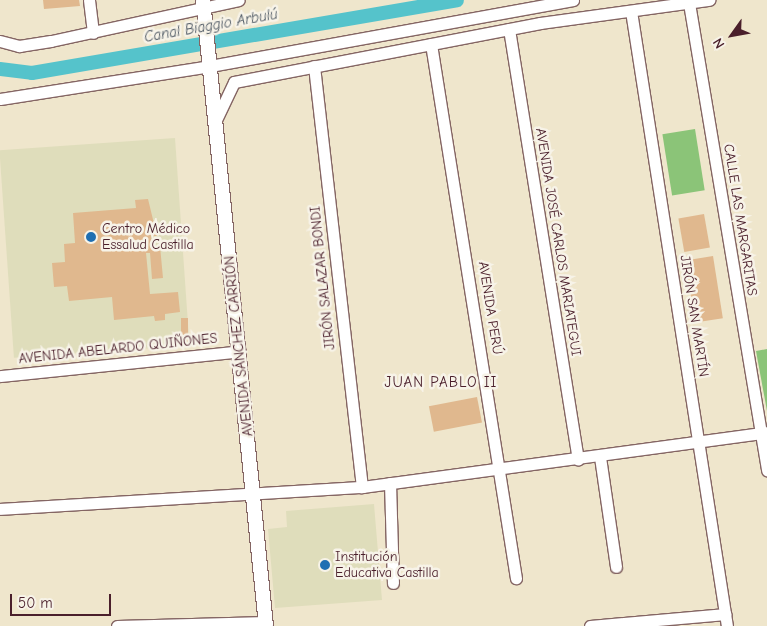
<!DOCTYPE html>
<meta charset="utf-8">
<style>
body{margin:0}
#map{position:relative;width:767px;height:626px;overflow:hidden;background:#efe6cc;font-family:"Comic Neue",sans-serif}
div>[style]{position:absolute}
.built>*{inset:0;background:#dfddbb;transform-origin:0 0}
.green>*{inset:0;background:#8bc478;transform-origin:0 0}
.canal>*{height:14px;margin:-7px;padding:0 7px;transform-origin:7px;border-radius:7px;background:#55c3cb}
.building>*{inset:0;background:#e0b88e;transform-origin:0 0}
.roads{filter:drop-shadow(1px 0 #846563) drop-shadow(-1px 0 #846563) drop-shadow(0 1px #846563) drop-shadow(0 -1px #846563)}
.minor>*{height:11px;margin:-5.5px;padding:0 5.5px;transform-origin:5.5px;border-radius:5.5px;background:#fff}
.tertiary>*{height:14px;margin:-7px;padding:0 7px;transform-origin:7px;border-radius:7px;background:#fff}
.dots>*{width:14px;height:14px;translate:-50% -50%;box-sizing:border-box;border:2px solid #f7f3e8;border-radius:50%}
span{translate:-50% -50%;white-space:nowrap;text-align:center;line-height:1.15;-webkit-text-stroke:5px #f7f3e8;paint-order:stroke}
.street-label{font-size:14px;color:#4a1f2b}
.poi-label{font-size:14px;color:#4a1f2b}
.left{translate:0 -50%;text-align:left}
.water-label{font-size:15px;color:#4e5863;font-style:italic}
.neighbourhood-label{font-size:15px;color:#4a1f2b;letter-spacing:1px}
.north{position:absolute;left:707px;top:10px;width:50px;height:50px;-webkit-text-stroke:4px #f7f3e8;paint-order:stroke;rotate:238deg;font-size:14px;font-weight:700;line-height:20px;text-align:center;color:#4a1f2b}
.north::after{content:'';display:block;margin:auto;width:18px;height:22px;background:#4a1f2b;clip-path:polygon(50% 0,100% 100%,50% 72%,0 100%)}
.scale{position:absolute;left:10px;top:594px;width:101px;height:22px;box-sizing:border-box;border:2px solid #4a1f2b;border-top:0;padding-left:6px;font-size:15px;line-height:18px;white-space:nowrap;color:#4a1f2b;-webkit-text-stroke:4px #f7f3e8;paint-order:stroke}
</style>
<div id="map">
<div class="built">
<div style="left:175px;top:138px;width:208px;height:176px;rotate:86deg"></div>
<div style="clip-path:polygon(374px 504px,382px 600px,275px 608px,268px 529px,287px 527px,286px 511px)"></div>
</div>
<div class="green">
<div style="left:695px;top:129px;width:62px;height:33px;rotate:81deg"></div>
<div style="clip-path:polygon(767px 349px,767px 411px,756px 351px)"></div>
</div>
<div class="canal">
<div style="left:0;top:69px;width:32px;rotate:7deg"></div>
<div style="left:32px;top:73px;width:431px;rotate:-9.7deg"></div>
</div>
<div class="building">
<div style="clip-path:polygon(43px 0,79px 0,80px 6px,44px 9px)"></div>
<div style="clip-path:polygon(148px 199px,157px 236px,151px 236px,152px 247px,160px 246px,163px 278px,152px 279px,150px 253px,146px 253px,150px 294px,178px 292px,180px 312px,165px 314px,165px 320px,155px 321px,154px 316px,114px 320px,112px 297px,69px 301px,67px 286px,54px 287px,52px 263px,65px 262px,64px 244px,75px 243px,73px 213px,136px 208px,135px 200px)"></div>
<div style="left:704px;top:214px;width:34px;height:26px;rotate:80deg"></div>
<div style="left:713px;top:256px;width:63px;height:28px;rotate:81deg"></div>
<div style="left:181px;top:318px;width:7px;height:24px"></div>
<div style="left:477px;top:397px;width:26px;height:49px;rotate:79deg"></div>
</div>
<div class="roads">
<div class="minor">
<div style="left:89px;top:0;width:33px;rotate:83deg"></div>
<div style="left:689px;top:3px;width:474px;rotate:80.5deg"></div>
<div style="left:631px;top:11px;width:622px;rotate:81.13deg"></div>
<div style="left:509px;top:29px;width:436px;rotate:80.9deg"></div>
<div style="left:0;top:41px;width:20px;rotate:15deg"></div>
<div style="left:19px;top:46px;width:32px;rotate:-9deg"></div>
<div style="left:51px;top:41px;width:192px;rotate:-12.3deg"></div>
<div style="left:431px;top:44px;width:541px;rotate:80.96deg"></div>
<div style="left:314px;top:66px;width:424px;rotate:83.5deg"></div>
<div style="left:0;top:99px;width:213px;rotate:-8.9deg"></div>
<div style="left:210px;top:66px;width:369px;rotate:-10.3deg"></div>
<div style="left:216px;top:120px;width:42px;rotate:-64.7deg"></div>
<div style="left:234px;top:82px;width:312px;rotate:-10.9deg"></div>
<div style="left:540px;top:23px;width:171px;rotate:-7.8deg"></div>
<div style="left:0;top:376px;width:241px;rotate:-5.9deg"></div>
<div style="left:600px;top:457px;width:111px;rotate:81.7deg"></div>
<div style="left:390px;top:483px;width:100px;rotate:88.3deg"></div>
<div style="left:0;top:509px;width:363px;rotate:-3.5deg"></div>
<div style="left:362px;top:487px;width:409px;rotate:-7.7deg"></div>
<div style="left:117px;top:626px;width:149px;rotate:-1.5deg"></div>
<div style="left:590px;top:626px;width:136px;rotate:-5.1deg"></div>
</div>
<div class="tertiary">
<div style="left:203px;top:0;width:629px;rotate:84.25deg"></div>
</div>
</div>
<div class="dots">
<div style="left:91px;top:237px;background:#1f6fb2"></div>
<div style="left:325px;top:565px;background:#1f6fb2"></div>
</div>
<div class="street-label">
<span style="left:740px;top:220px;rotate:81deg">CALLE LAS MARGARITAS</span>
<span style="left:558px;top:242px;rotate:81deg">AVENIDA JOSÉ CARLOS MARIATEGUI</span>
<span style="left:323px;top:278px;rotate:-96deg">JIRÓN SALAZAR BONDI</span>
<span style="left:490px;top:308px;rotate:81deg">AVENIDA PERÚ</span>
<span style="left:694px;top:316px;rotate:81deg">JIRÓN SAN MARTÍN</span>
<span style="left:239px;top:346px;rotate:-96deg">AVENIDA SÁNCHEZ CARRIÓN</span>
<span style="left:118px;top:349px;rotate:-6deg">AVENIDA ABELARDO QUIÑONES</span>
</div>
<div class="poi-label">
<span class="left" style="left:102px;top:237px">Centro Médico<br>Essalud Castilla</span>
<span class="left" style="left:335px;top:565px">Institución<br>Educativa Castilla</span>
</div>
<div class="water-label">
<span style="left:211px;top:26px;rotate:-10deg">Canal Biaggio Arbulú</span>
</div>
<div class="neighbourhood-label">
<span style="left:441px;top:383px">JUAN PABLO II</span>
</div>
<div class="north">N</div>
<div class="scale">50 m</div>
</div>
